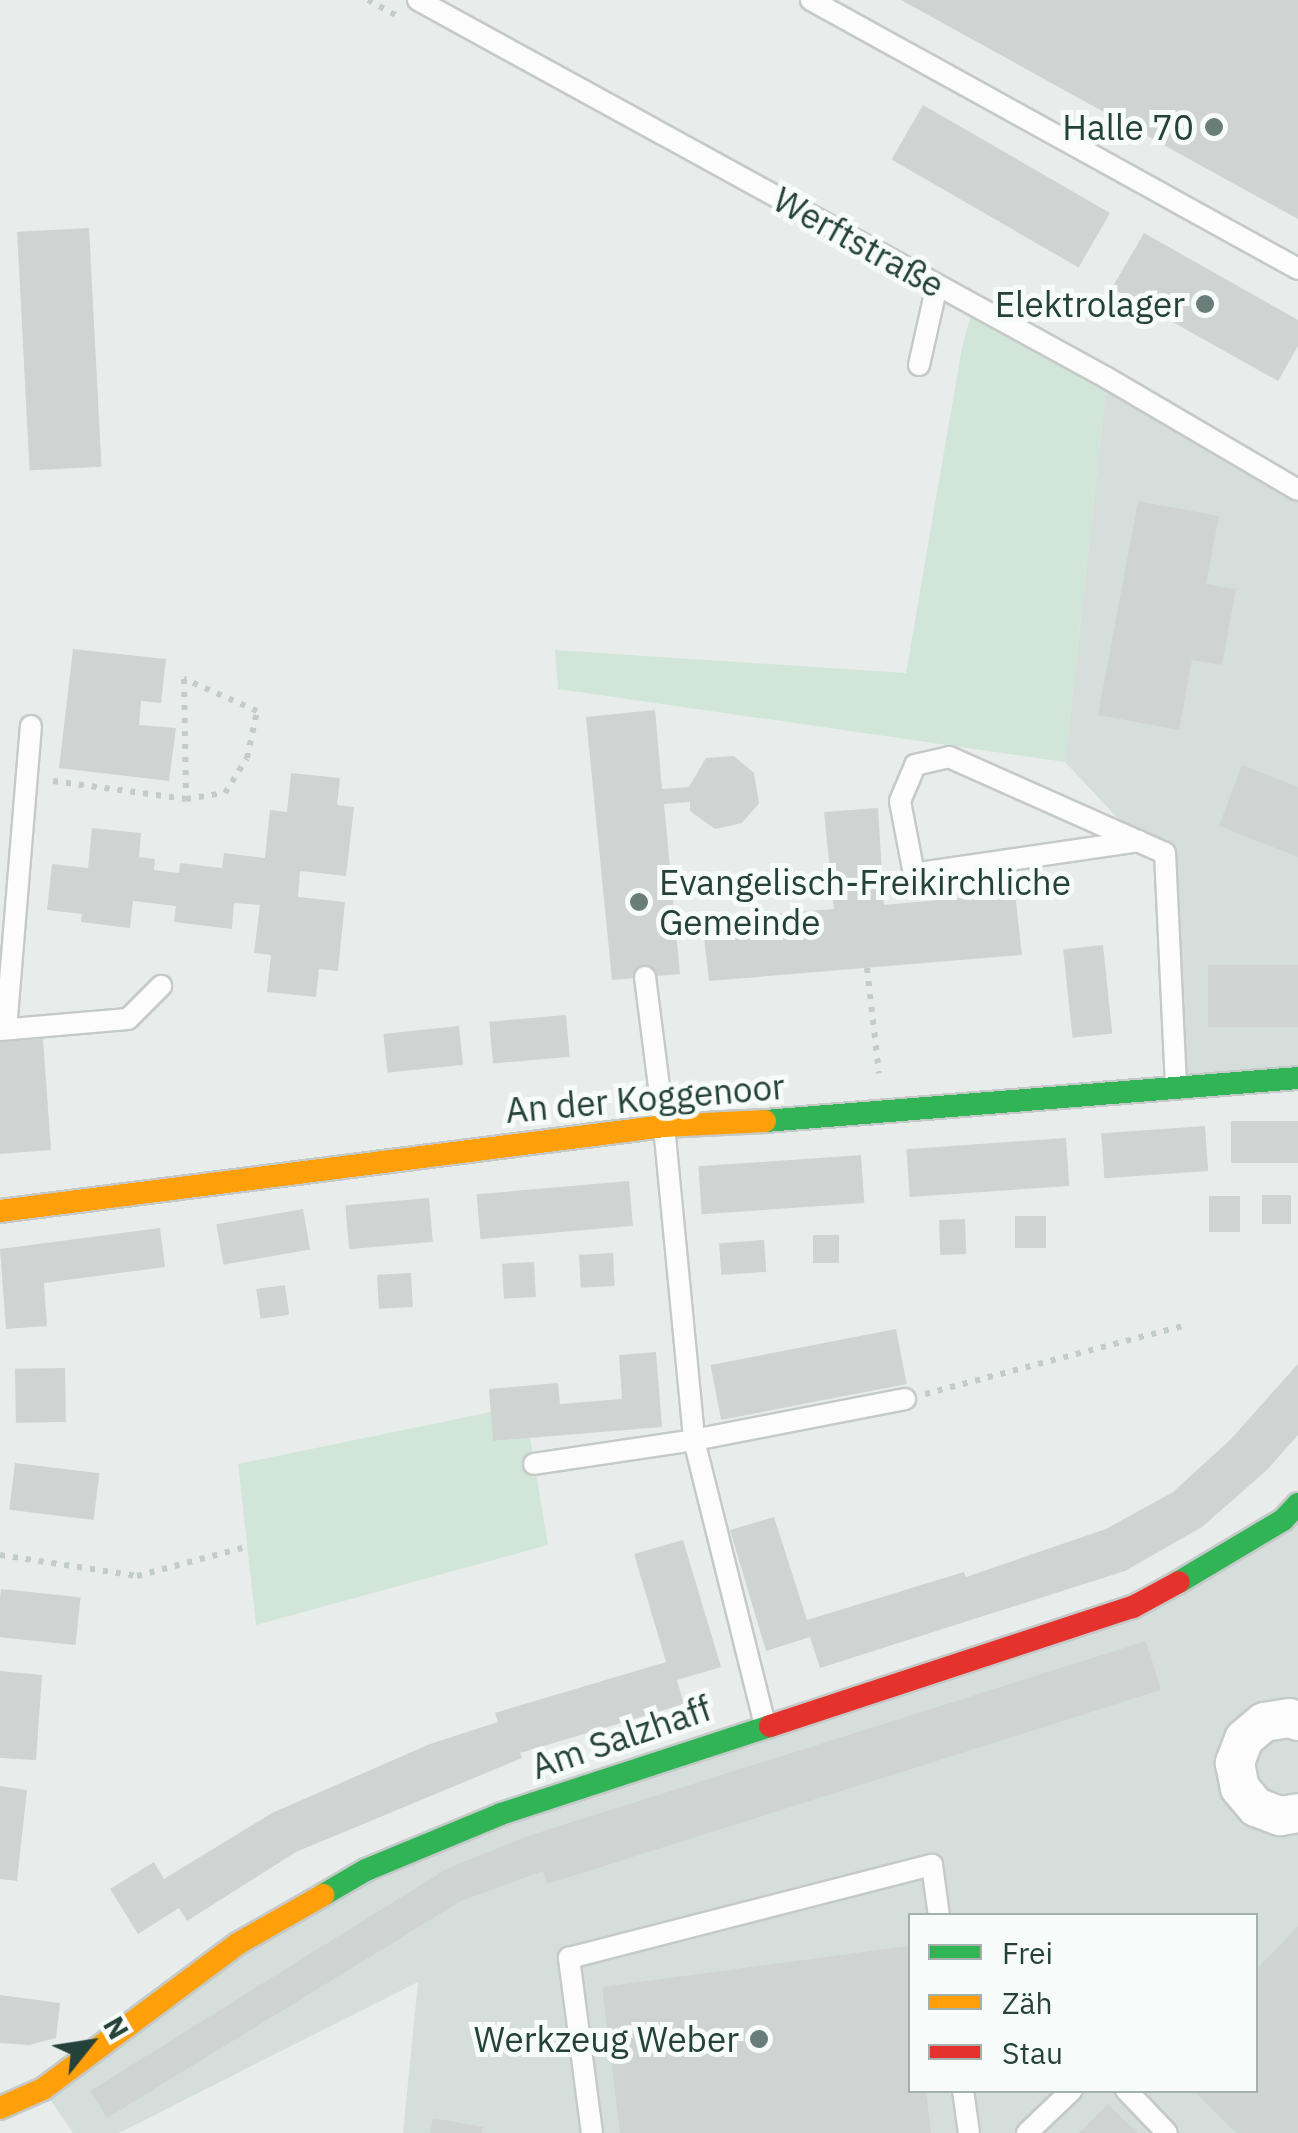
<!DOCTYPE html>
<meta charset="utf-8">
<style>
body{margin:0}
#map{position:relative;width:1298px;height:2133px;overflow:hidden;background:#e8edeb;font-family:"IBM Plex Sans",sans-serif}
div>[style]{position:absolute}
.built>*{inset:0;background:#d6dedb}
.green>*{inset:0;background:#d1e6d8}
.building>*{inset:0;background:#cfd4d2;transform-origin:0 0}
.path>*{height:6px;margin-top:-3px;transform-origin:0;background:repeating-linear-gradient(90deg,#c3ccca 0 5px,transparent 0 13px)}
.roads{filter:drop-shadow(2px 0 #c5cac8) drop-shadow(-2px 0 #c5cac8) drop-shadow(0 2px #c5cac8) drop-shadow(0 -2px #c5cac8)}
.lane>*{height:20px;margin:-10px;padding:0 10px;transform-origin:10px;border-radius:10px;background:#fcfcfc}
.street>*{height:38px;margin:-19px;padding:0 19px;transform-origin:19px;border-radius:19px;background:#fcfcfc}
.fast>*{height:22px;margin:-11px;padding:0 11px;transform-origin:11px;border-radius:11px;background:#30b455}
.slow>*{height:22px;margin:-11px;padding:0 11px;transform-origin:11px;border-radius:11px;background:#ff9f0a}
.jam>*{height:22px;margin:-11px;padding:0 11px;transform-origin:11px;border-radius:11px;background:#e5322d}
.dots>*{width:28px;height:28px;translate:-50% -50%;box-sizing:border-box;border:5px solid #f7fbf9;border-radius:50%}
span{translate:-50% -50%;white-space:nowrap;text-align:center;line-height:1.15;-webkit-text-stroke:10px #f7fbf9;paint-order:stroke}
.poi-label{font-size:35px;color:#24423a}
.right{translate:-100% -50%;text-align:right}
.left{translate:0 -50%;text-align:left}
.street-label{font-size:35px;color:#24423a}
.legend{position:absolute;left:908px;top:1913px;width:350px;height:180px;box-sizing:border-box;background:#f7fbf9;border:2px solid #a3b1ad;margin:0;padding:12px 18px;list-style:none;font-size:30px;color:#24423a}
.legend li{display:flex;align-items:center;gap:20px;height:50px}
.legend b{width:50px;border:2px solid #a3b1ad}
.north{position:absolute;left:40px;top:1993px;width:100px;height:100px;-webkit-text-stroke:8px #f7fbf9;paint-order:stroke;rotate:60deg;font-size:28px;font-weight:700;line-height:40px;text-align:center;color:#24423a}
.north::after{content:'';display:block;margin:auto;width:35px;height:45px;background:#24423a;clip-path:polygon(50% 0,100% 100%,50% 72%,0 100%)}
</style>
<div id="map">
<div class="built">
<div style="clip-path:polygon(1107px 378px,1298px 490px,1298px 1078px,1176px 1090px,1165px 853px,1139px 841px,1065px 762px)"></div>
<div style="clip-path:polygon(evenodd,1298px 1504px,1298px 2133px,403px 2133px,418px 1982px,119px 2133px,73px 2133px,43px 2089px,366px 1870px,1133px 1607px,1298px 1504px,911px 1916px,1256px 1916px,1256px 2090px,911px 2090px,911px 1916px)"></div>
</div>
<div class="green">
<div style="clip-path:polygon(974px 305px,1107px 378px,1065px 762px,558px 689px,555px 650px,906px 673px,962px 347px)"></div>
<div style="clip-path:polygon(491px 1412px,493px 1441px,530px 1438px,548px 1545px,256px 1625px,238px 1464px)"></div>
</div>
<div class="building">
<div style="clip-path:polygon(901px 0,1298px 0,1298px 219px)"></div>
<div style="left:923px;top:105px;width:216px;height:63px;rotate:30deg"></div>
<div style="left:89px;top:228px;width:239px;height:72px;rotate:87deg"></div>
<div style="clip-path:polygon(1144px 233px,1298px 320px,1298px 346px,1278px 381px,1112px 288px)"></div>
<div style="clip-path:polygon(1138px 501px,1219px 516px,1206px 584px,1236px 589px,1222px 665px,1192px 660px,1179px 730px,1098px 715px)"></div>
<div style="clip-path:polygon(73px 649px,166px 659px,161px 703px,141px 701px,139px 725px,176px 728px,169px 781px,59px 768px)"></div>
<div style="clip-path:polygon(655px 710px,662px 789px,689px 787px,706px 758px,734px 756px,754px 773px,759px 803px,742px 823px,715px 829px,690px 811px,690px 802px,664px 804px,680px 974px,612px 980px,586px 717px)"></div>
<div style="clip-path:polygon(1242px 765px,1298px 787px,1298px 857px,1219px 826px)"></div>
<div style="clip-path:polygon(291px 773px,340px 778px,337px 805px,354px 807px,346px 876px,300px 871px,298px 897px,345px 902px,338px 971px,319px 969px,316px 997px,267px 992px,271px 955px,254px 953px,260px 905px,234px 903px,232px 929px,174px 922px,176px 906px,133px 901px,130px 928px,81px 922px,82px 914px,47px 910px,52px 864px,88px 868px,92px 828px,141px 833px,139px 857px,155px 859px,154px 870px,179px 873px,180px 863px,222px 868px,224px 853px,265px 858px,270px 810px,287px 812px)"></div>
<div style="clip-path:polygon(878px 808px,884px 905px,1015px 893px,1022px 955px,709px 981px,702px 920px,834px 909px,824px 812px)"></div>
<div style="left:1103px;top:945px;width:89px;height:40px;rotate:84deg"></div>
<div style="left:1298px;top:965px;width:62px;height:90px;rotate:90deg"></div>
<div style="left:566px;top:1015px;width:42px;height:77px;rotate:85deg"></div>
<div style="left:459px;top:1026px;width:39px;height:76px;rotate:84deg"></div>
<div style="clip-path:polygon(43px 1039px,51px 1150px,0 1154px,0 1042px)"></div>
<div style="left:1298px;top:1121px;width:42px;height:67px;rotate:90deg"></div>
<div style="left:1205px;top:1126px;width:45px;height:104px;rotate:86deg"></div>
<div style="left:1066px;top:1138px;width:48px;height:160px;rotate:86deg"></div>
<div style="left:861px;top:1155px;width:48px;height:163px;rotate:86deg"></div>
<div style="left:629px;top:1181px;width:45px;height:153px;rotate:85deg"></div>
<div style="left:1262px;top:1195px;width:29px;height:29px"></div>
<div style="left:1209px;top:1196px;width:31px;height:36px"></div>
<div style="left:429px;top:1198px;width:44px;height:84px;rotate:85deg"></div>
<div style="left:303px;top:1209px;width:41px;height:88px;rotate:80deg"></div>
<div style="left:1015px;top:1216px;width:31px;height:32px"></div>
<div style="left:965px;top:1219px;width:35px;height:26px;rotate:88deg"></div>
<div style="clip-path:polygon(160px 1228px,165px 1267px,44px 1283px,47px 1326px,6px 1329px,0 1249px)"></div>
<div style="left:813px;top:1235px;width:26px;height:28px"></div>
<div style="left:764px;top:1240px;width:32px;height:45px;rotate:86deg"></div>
<div style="left:613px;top:1253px;width:33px;height:34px;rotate:87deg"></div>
<div style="left:534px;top:1262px;width:35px;height:32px;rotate:87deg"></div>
<div style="left:411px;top:1273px;width:34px;height:34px;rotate:87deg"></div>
<div style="left:285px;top:1285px;width:30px;height:29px;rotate:82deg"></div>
<div style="left:896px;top:1329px;width:56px;height:189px;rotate:79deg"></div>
<div style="clip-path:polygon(656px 1352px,662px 1427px,493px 1441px,489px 1389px,558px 1383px,560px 1404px,622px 1399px,619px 1355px)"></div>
<div style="clip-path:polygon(1298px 1364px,1298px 1435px,1267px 1470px,1202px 1527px,1125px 1571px,820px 1668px,810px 1637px,766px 1651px,730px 1530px,774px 1517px,807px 1620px,964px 1572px,966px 1577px,1106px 1529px,1173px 1492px,1231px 1439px)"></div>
<div style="left:65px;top:1368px;width:54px;height:50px;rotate:89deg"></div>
<div style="left:15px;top:1463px;width:85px;height:47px;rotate:7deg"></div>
<div style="clip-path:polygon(683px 1540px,721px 1667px,677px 1680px,684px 1704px,520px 1753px,522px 1758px,296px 1852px,187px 1921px,179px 1908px,138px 1934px,110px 1889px,154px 1862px,164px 1879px,272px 1813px,430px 1744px,498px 1722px,495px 1713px,666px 1662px,634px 1554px)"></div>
<div style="left:1px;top:1589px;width:80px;height:48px;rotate:6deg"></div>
<div style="clip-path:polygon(1146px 1641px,1161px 1690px,547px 1884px,543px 1871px,461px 1901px,107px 2118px,90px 2091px,448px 1868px,531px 1835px)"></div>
<div style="clip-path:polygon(0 1671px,42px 1675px,36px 1760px,0 1758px)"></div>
<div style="clip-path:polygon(0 1786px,27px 1790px,17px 1881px,0 1879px)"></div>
<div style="clip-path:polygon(1298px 1926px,1298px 2133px,1236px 2133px,1193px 2090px,1256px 2090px,1256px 1970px)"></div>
<div style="clip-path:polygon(908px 1946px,910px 2090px,926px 2090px,931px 2133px,620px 2133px,602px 1987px)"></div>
<div style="clip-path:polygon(0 1995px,60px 2003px,56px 2038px,29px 2045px,0 2043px)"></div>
<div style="clip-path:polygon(1108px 2104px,1138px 2133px,1079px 2133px)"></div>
<div style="clip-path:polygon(433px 2118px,483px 2127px,482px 2133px,430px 2133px)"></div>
</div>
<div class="path">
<div style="left:368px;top:0;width:33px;rotate:29deg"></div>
<div style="left:53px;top:781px;width:134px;rotate:7.7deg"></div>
<div style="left:186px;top:799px;width:39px;rotate:-9deg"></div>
<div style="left:225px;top:793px;width:41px;rotate:-57.8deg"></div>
<div style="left:247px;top:758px;width:48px;rotate:-78deg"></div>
<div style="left:257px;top:711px;width:80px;rotate:-156.3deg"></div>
<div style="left:184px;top:679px;width:120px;rotate:89deg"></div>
<div style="left:867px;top:968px;width:106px;rotate:83.5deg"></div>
<div style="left:925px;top:1394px;width:267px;rotate:-14.8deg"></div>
<div style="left:0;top:1555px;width:139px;rotate:8.7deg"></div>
<div style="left:137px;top:1576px;width:117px;rotate:-14.9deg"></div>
</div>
<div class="roads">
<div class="lane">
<div style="left:418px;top:0;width:786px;rotate:28.75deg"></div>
<div style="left:1107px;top:378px;width:221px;rotate:30.4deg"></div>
<div style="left:811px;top:0;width:556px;rotate:28.91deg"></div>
<div style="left:919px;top:365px;width:82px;rotate:-77.3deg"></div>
<div style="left:1139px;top:841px;width:227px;rotate:171.7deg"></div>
<div style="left:914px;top:874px;width:74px;rotate:-100.9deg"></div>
<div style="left:900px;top:801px;width:39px;rotate:-67deg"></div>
<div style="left:915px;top:765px;width:35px;rotate:-13deg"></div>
<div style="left:949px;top:757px;width:236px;rotate:24deg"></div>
<div style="left:1165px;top:853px;width:235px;rotate:87.3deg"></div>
<div style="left:645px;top:977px;width:150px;rotate:82.7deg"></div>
<div style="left:664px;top:1126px;width:315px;rotate:84.5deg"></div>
<div style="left:694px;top:1440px;width:294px;rotate:76deg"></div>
<div style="left:6px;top:1029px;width:304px;rotate:-85.3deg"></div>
<div style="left:0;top:1030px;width:128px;rotate:-4.9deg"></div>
<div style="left:128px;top:1019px;width:47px;rotate:-45deg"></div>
<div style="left:534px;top:1464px;width:162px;rotate:-8.5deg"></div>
<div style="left:694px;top:1440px;width:215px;rotate:-11deg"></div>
<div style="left:963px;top:2090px;width:43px;rotate:82.1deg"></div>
<div style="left:1126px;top:2090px;width:59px;rotate:46.4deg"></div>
<div style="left:592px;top:2133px;width:177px;rotate:-97.5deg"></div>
<div style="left:569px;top:1958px;width:375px;rotate:-14.4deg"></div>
<div style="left:932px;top:1865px;width:51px;rotate:82.2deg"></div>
<div style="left:1027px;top:2133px;width:62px;rotate:-43.7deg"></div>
</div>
<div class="street">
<div style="left:1298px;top:1721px;width:9px;rotate:-162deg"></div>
<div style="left:1289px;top:1718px;width:25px;rotate:171deg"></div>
<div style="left:1264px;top:1722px;width:26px;rotate:140deg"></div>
<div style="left:1244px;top:1739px;width:26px;rotate:111deg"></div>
<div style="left:1235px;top:1763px;width:25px;rotate:79deg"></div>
<div style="left:1240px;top:1788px;width:25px;rotate:50deg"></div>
<div style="left:1256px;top:1807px;width:26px;rotate:21deg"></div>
<div style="left:1280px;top:1816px;width:18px;rotate:-9deg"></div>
</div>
<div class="fast">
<div style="left:765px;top:1121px;width:535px;rotate:-4.61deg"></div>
<div style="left:1179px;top:1582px;width:121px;rotate:-30.8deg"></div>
<div style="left:1283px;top:1520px;width:22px;rotate:-47deg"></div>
<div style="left:323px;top:1895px;width:50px;rotate:-30.2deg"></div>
<div style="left:366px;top:1870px;width:146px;rotate:-22.5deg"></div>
<div style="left:501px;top:1814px;width:283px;rotate:-18.1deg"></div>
</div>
<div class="slow">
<div style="left:0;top:1211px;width:669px;rotate:-7.29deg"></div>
<div style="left:664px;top:1126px;width:101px;rotate:-2.8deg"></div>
<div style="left:0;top:2108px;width:47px;rotate:-23.8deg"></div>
<div style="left:43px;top:2089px;width:244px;rotate:-36.7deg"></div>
<div style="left:239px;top:1943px;width:97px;rotate:-29.7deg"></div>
</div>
<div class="jam">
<div style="left:770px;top:1726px;width:382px;rotate:-18.2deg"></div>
<div style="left:1133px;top:1607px;width:52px;rotate:-28.5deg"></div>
</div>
</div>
<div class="dots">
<div style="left:1214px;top:127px;background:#697e78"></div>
<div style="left:1205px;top:304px;background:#697e78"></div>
<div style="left:639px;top:902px;background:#697e78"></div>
<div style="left:759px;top:2039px;background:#697e78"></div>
</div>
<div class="poi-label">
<span class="right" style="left:1194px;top:127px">Halle 70</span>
<span class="right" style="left:1185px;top:304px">Elektrolager</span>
<span class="left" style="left:659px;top:902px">Evangelisch-Freikirchliche<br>Gemeinde</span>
<span class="right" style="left:739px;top:2039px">Werkzeug Weber</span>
</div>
<div class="street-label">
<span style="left:859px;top:242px;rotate:29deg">Werftstraße</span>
<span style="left:645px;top:1098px;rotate:-5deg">An der Koggenoor</span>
<span style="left:621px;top:1737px;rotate:-19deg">Am Salzhaff</span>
</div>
<ul class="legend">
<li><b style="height:12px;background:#30b455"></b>Frei</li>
<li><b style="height:12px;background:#ff9f0a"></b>Zäh</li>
<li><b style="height:12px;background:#e5322d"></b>Stau</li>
</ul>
<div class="north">N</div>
</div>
